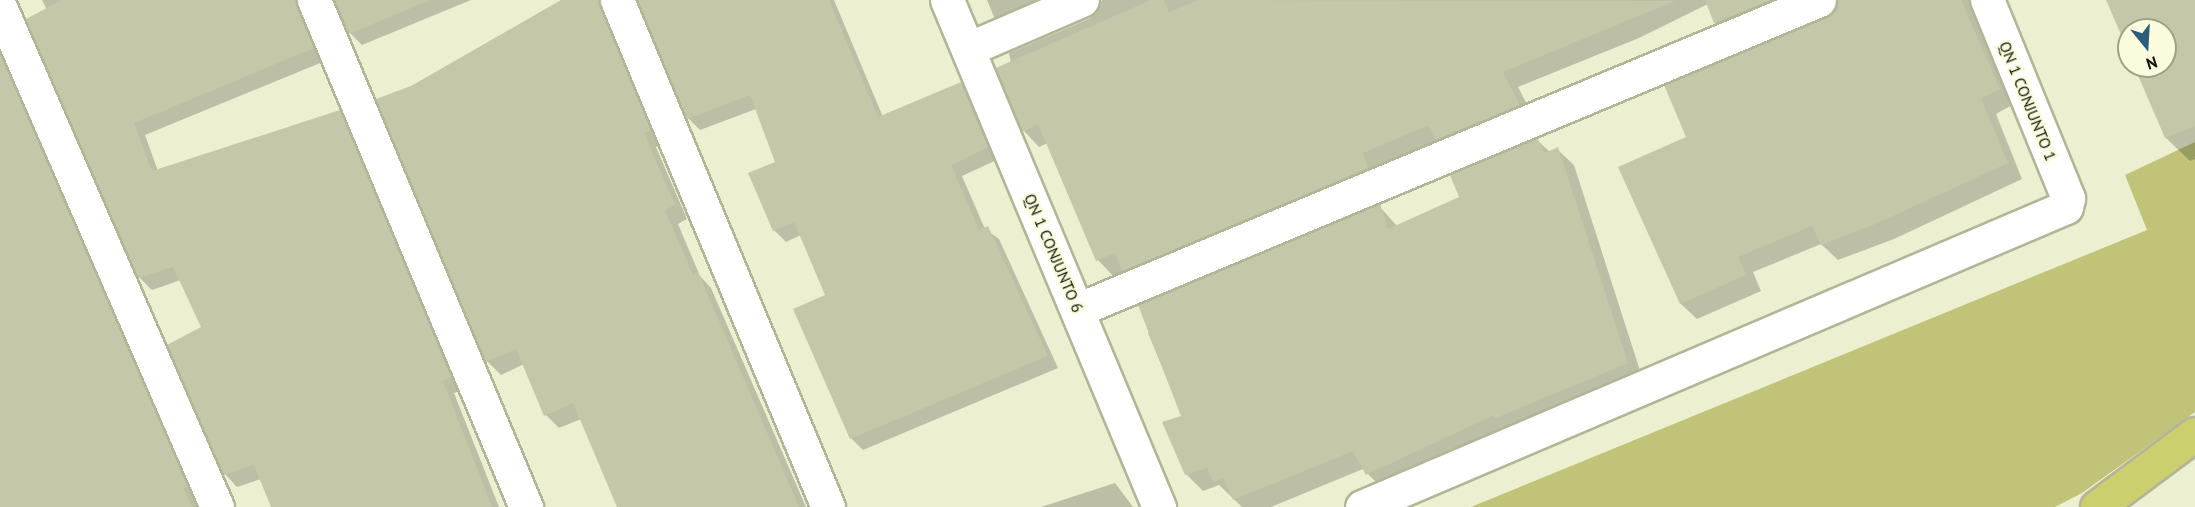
<!DOCTYPE html>
<style>
body{margin:0}
#map{position:relative;width:2195px;height:507px;overflow:hidden;background:#ecefd0;font-family:"PT Sans",sans-serif}
div>[style]{position:absolute}
.green>*{inset:0;background:#c0c378}
.shadow>*{inset:0;background:#0003}
.building>*{inset:0;background:#c5c7a9}
.roads{filter:drop-shadow(2px 0 #b3b597) drop-shadow(-2px 0 #b3b597) drop-shadow(0 2px #b3b597) drop-shadow(0 -2px #b3b597)}
.street>*{height:33px;margin:-16.5px;padding:0 16.5px;transform-origin:16.5px;border-radius:16.5px;background:#fff}
.highway>*{height:33px;margin:-16.5px;padding:0 16.5px;transform-origin:16.5px;border-radius:16.5px;background:#cccf6e}
span{translate:-50% -50%;white-space:nowrap;text-align:center;line-height:1.15;-webkit-text-stroke:5px #fafcdd;paint-order:stroke}
.street-label{font-size:16px;color:#14150a}
.north{position:absolute;left:2117px;top:18px;width:60px;height:60px;box-sizing:border-box;background:#fafcdd;border:2px solid #9ea089;border-radius:50%;rotate:162deg;font-size:16px;font-weight:700;line-height:24px;text-align:center;color:#14150a}
.north::after{content:'';display:block;margin:auto;width:21px;height:27px;background:#2a5e7a;clip-path:polygon(50% 0,100% 100%,50% 72%,0 100%)}
</style>
<div id="map">
<div class="green">
<div style="clip-path:polygon(2195px 142px,2195px 412px,2082px 493px,2055px 507px,1471px 507px,2147px 230px,2125px 175px)"></div>
</div>
<div class="shadow">
<div style="clip-path:polygon(42px 0,315px 0,325px 61px,145px 135px,158px 171px,339px 112px,352px 124px,463px 390px,454px 393px,499px 507px,273px 507px,261px 479px,237px 487px,225px 474px,203px 328px,181px 280px,152px 290px,140px 278px,27px 19px,47px 10px)"></div>
<div style="clip-path:polygon(334px 0,471px 0,362px 45px,350px 33px)"></div>
<div style="clip-path:polygon(564px 0,598px 1px,612px 15px,664px 144px,656px 147px,687px 219px,678px 224px,700px 276px,711px 288px,806px 507px,619px 507px,581px 419px,559px 428px,546px 415px,524px 364px,501px 375px,487px 361px,411px 87px)"></div>
<div style="clip-path:polygon(638px 0,834px 0,883px 117px,961px 84px,972px 96px,999px 159px,962px 176px,985px 229px,999px 239px,1058px 368px,863px 450px,851px 438px,827px 296px,801px 235px,786px 242px,774px 230px,777px 163px,756px 109px,700px 130px,688px 118px)"></div>
<div style="clip-path:polygon(987px 0,1086px 0,1010px 33px,994px 17px)"></div>
<div style="clip-path:polygon(1102px 0,1828px 0,1731px 38px,1716px 23px,1708px 4px,1639px 38px,1518px 87px,1535px 120px,1140px 285px,1125px 271px,1113px 276px,1098px 260px,1048px 143px,1039px 147px,1024px 131px,1009px 53px,1091px 18px)"></div>
<div style="clip-path:polygon(1837px 0,1969px 0,2014px 104px,1996px 114px,2022px 179px,1894px 239px,1838px 260px,1821px 244px,1753px 272px,1761px 291px,1697px 319px,1681px 304px,1620px 167px,1688px 138px,1666px 86px,1835px 13px)"></div>
<div style="clip-path:polygon(2108px 0,2195px 0,2195px 159px,2190px 161px,2166px 138px,2136px 66px,2165px 66px,2165px 30px,2129px 30px,2129px 50px)"></div>
<div style="clip-path:polygon(0 46px,199px 507px,0 507px)"></div>
<div style="clip-path:polygon(1537px 140px,1550px 152px,1557px 149px,1574px 165px,1643px 380px,1384px 490px,1363px 469px,1271px 507px,1242px 507px,1219px 485px,1203px 491px,1186px 474px,1183px 417px,1148px 333px,1379px 206px,1397px 226px,1461px 198px)"></div>
<div style="clip-path:polygon(1115px 483px,1133px 507px,1041px 507px)"></div>
</div>
<div class="building">
<div style="clip-path:polygon(62px 0,296px 0,314px 48px,134px 123px,152px 171px,340px 110px,451px 377px,443px 381px,492px 507px,271px 507px,254px 465px,224px 475px,167px 345px,201px 327px,173px 267px,138px 278px,26px 19px)"></div>
<div style="clip-path:polygon(334px 0,428px 0,428px 1px,349px 34px)"></div>
<div style="clip-path:polygon(561px 0,599px 0,651px 131px,644px 133px,675px 205px,665px 210px,693px 275px,698px 272px,799px 507px,617px 507px,573px 403px,544px 416px,516px 349px,486px 362px,376px 99px,411px 86px)"></div>
<div style="clip-path:polygon(637px 0,829px 0,878px 117px,961px 82px,988px 147px,951px 165px,979px 230px,988px 226px,1048px 356px,850px 439px,793px 309px,825px 295px,794px 222px,773px 231px,748px 173px,775px 162px,750px 95px,687px 119px)"></div>
<div style="clip-path:polygon(1151px 0,1164px 0,1169px 12px,1199px 0,1675px 1px,1503px 72px,1520px 105px,1435px 140px,1429px 125px,1363px 153px,1368px 168px,1123px 271px,1115px 253px,1096px 261px,1038px 124px,1022px 132px,996px 68px)"></div>
<div style="clip-path:polygon(1705px 0,1770px 0,1714px 23px)"></div>
<div style="clip-path:polygon(1837px 0,1961px 0,2000px 89px,1981px 98px,2008px 163px,1878px 223px,1821px 245px,1812px 226px,1738px 257px,1746px 275px,1680px 304px,1618px 167px,1686px 137px,1664px 85px,1826px 17px,1834px 11px)"></div>
<div style="clip-path:polygon(2106px 0,2195px 0,2195px 126px,2165px 138px,2134px 66px,2165px 66px,2165px 30px,2129px 30px,2129px 53px)"></div>
<div style="clip-path:polygon(0 54px,188px 487px,183px 488px,192px 507px,0 507px)"></div>
<div style="clip-path:polygon(1537px 138px,1545px 153px,1558px 147px,1628px 363px,1496px 418px,1494px 415px,1366px 475px,1353px 451px,1233px 500px,1223px 478px,1213px 482px,1207px 468px,1185px 475px,1162px 422px,1181px 416px,1138px 305px,1380px 204px,1388px 229px,1459px 197px,1450px 175px)"></div>
</div>
<div class="roads">
<div class="street">
<div style="left:314px;top:0;width:550px;rotate:67.31deg"></div>
<div style="left:617px;top:0;width:549px;rotate:67.4deg"></div>
<div style="left:947px;top:0;width:550px;rotate:67.31deg"></div>
<div style="left:0;top:7px;width:545px;rotate:66.54deg"></div>
<div style="left:968px;top:49px;width:124px;rotate:-23.3deg"></div>
<div style="left:1077px;top:310px;width:804px;rotate:-22.67deg"></div>
<div style="left:1362px;top:507px;width:765px;rotate:-23.08deg"></div>
<div style="left:2066px;top:207px;width:9px;rotate:-77deg"></div>
<div style="left:2068px;top:198px;width:214px;rotate:-112.2deg"></div>
</div>
<div class="highway">
<div style="left:2097px;top:507px;width:122px;rotate:-36.7deg"></div>
</div>
</div>
<div class="street-label">
<span style="left:2028px;top:101px;rotate:68deg">QN 1 CONJUNTO 1</span>
<span style="left:1054px;top:253px;rotate:67deg">QN 1 CONJUNTO 6</span>
</div>
<div class="north">N</div>
</div>
